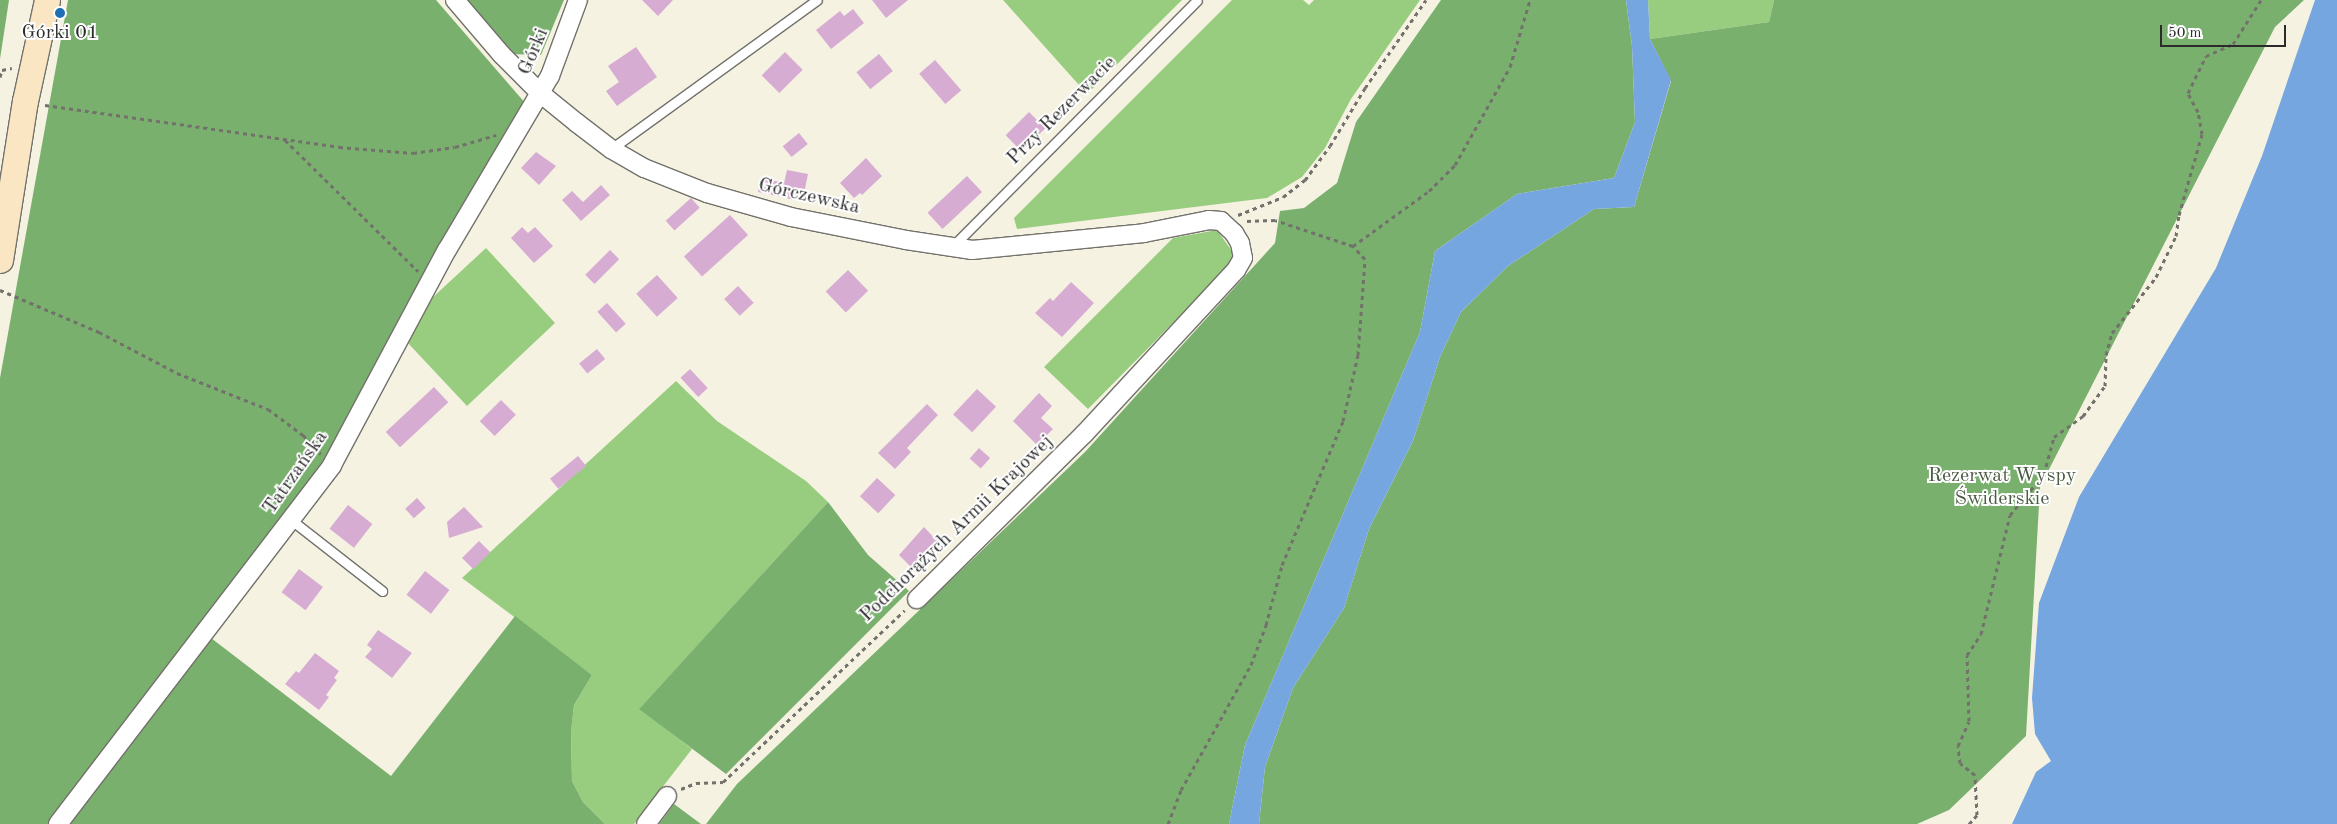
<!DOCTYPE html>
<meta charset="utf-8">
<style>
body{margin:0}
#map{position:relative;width:2337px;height:824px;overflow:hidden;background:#f5f2e2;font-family:"Old Standard TT",serif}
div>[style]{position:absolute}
.green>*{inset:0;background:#98cd7f}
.forest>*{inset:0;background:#7ab06e}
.water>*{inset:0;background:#75a6e0}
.building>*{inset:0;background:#d7acd3;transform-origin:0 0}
.path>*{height:3px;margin-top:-1.5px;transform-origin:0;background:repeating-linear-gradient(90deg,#72716b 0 4px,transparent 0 8px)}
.roads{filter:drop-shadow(1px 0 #72716b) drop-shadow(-1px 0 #72716b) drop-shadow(0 1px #72716b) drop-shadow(0 -1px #72716b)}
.lane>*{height:9px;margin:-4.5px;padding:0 4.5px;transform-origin:4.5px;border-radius:4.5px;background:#fff}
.street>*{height:18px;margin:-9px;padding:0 9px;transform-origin:9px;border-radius:9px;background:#fff}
.secondary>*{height:25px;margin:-12.5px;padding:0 12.5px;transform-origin:12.5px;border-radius:12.5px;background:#fbe6c4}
.dots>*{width:14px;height:14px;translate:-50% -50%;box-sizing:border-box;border:2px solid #fff;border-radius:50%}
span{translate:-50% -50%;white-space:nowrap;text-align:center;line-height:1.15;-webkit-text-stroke:4px #fff;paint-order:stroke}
.poi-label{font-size:20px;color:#2b2b2b}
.street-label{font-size:20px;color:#2b2b2b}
.park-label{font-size:20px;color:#4c5c44}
.scale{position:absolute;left:2160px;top:25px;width:126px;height:22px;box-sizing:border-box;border:2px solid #2b2b2b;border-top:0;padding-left:6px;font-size:15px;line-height:18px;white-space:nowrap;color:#2b2b2b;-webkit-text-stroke:4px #fff;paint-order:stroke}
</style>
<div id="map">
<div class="green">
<div style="clip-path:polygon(1003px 0,1182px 0,1087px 94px)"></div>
<div style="clip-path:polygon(1232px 0,1303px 0,1309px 5px,1314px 0,1420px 0,1351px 99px,1325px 148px,1302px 177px,1267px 198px,1017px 229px,1014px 218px)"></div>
<div style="clip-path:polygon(1648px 0,1774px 0,1769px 22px,1650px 39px)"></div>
<div style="clip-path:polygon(1217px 230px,1237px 258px,1088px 409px,1044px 367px,1173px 238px)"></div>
<div style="clip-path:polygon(486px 248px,555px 323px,467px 406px,407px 342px,431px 299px)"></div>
<div style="clip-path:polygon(676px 381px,717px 421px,806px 481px,828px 502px,640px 708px,692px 749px,634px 824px,605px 824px,583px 802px,572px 781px,571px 731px,574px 705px,592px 675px,462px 578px)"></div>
</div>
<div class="forest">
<div style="clip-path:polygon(0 0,9px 0,0 59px)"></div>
<div style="clip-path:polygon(68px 0,436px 0,526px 104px,322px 466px,51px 824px,0 824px,0 378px)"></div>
<div style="clip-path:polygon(464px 0,564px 0,541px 55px,510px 54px)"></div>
<div style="clip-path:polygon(1441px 0,1626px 0,1632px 46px,1635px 122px,1614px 178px,1517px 194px,1435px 251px,1420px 332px,1245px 745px,1229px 824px,706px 824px,737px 784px,1085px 452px,1275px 243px,1280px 211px,1304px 208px,1337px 183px,1356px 122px)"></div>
<div style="clip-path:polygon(1774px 0,2304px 0,2275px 27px,2040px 487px,2026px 736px,1949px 810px,1917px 824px,1259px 824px,1265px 767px,1293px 688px,1344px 608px,1369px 529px,1413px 441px,1440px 357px,1461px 312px,1508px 266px,1594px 209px,1634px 207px,1671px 81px,1650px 39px,1769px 22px)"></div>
<div style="clip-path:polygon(828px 502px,868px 555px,909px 591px,726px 774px,639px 709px)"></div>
<div style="clip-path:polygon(515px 616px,592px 675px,574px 705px,571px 732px,572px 781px,583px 802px,605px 824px,68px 824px,211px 638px,391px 776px)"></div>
<div style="clip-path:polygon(674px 804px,701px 824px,659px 824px)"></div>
</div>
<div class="water">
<div style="clip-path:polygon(1626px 0,1648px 0,1650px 39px,1671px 80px,1634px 207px,1594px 209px,1508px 266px,1461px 312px,1440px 357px,1413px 441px,1369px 529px,1344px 608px,1293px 688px,1265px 767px,1259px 824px,1229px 824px,1245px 745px,1420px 332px,1435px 251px,1517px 194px,1614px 178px,1635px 122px,1632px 46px)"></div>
<div style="clip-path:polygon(2315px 0,2337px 0,2337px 824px,2012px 824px,2036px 772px,2051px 761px,2035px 734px,2032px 698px,2039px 603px,2079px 497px,2216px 268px,2262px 156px)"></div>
</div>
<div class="building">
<div style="clip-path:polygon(642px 0,673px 0,658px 16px)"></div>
<div style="clip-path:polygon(872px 0,908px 0,886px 18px)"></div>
<div style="clip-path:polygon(853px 9px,864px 23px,831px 49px,816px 30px,840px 11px,844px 16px)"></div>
<div style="clip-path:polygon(636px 47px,657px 77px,617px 106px,606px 91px,619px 82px,608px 66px)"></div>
<div style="left:785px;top:52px;width:25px;height:33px;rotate:45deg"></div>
<div style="left:879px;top:54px;width:22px;height:29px;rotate:51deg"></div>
<div style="left:935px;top:60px;width:40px;height:21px;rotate:49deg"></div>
<div style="left:1029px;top:112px;width:23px;height:33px;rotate:45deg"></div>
<div style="left:799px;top:133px;width:14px;height:21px;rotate:51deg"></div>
<div style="clip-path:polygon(536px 152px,556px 166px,539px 185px,521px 168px)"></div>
<div style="clip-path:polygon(866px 158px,882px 176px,862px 195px,860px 193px,854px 198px,840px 183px)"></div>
<div style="clip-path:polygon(787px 170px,808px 174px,805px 189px,798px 188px,795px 200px,758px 192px,761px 178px,784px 183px)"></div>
<div style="left:967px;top:176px;width:22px;height:54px;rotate:47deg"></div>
<div style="clip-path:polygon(601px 185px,610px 195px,581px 221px,562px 200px,572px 191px,583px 202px)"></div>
<div style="left:691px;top:198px;width:13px;height:34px;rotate:48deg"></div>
<div style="left:730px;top:215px;width:27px;height:62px;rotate:48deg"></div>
<div style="clip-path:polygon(522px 227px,528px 233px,535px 227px,553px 246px,534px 263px,511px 238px)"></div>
<div style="left:610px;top:250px;width:13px;height:35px;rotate:45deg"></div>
<div style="left:848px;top:270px;width:29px;height:31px;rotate:46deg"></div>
<div style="left:657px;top:275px;width:31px;height:28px;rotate:48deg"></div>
<div style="clip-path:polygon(1071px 282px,1094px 303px,1062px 337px,1035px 313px,1050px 298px,1053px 301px)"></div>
<div style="left:738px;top:286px;width:23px;height:19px;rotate:47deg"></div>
<div style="left:607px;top:303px;width:28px;height:13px;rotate:48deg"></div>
<div style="left:597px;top:349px;width:13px;height:23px;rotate:51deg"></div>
<div style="left:690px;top:369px;width:26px;height:13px;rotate:47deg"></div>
<div style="left:434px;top:387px;width:21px;height:66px;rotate:47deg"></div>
<div style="left:977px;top:389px;width:26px;height:35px;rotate:43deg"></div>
<div style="clip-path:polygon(1039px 393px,1052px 406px,1041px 418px,1053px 429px,1037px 445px,1013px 421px)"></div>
<div style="left:501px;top:400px;width:21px;height:30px;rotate:45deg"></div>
<div style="clip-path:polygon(927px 404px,938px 415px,907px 448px,911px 452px,895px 469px,878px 453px)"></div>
<div style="left:979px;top:448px;width:15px;height:14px;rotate:42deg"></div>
<div style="left:578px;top:456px;width:13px;height:36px;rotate:51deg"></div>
<div style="left:877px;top:478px;width:25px;height:25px;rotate:43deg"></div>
<div style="left:417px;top:498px;width:13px;height:16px;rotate:48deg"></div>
<div style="left:348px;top:505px;width:31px;height:30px;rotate:38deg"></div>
<div style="clip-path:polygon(464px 507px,483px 527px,449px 538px,447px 522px)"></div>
<div style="clip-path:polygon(924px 527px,939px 543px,911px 567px,899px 555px)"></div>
<div style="left:479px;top:541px;width:16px;height:24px;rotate:45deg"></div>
<div style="left:299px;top:569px;width:30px;height:29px;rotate:37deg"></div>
<div style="left:425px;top:571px;width:31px;height:30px;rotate:38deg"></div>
<div style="clip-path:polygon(378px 630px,412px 653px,392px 678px,365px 657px,372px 649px,367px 645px)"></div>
<div style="clip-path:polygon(315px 653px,339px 671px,334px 678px,337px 680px,326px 695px,329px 697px,319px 710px,285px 684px,296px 671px,299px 673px)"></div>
</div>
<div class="path">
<div style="left:0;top:77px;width:7px;rotate:-74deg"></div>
<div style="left:2px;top:70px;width:10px;rotate:-11deg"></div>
<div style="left:45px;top:105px;width:297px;rotate:8.1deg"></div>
<div style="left:339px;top:147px;width:74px;rotate:4.6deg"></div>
<div style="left:413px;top:153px;width:42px;rotate:-8.1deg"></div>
<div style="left:455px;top:147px;width:43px;rotate:-16.3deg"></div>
<div style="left:285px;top:140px;width:187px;rotate:44.6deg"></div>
<div style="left:1238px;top:215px;width:48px;rotate:-21.8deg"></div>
<div style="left:1283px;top:197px;width:28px;rotate:-38deg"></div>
<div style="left:1305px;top:180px;width:42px;rotate:-53.7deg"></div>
<div style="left:1330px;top:146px;width:68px;rotate:-58.9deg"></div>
<div style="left:1365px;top:88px;width:107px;rotate:-55.3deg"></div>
<div style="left:1353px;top:246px;width:94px;rotate:-35.9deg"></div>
<div style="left:1429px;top:191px;width:37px;rotate:-45deg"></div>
<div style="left:1455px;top:165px;width:112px;rotate:-60.7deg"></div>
<div style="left:1510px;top:67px;width:70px;rotate:-73.4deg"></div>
<div style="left:0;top:290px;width:108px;rotate:23deg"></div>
<div style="left:99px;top:332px;width:88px;rotate:27.7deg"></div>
<div style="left:177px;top:373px;width:98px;rotate:21.6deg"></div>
<div style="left:268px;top:409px;width:44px;rotate:36.6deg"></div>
<div style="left:303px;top:435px;width:26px;rotate:47deg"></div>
<div style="left:681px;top:789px;width:16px;rotate:-22deg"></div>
<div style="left:696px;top:783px;width:27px;rotate:-2deg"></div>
<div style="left:723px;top:782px;width:250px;rotate:-43.4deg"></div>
<div style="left:1168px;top:824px;width:36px;rotate:-69deg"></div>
<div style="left:1181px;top:790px;width:143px;rotate:-60.8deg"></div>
<div style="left:1251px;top:665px;width:43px;rotate:-69.4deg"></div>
<div style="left:1266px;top:625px;width:62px;rotate:-75.1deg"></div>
<div style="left:1282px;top:565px;width:156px;rotate:-67deg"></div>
<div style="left:1343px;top:421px;width:68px;rotate:-77.2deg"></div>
<div style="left:1358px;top:355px;width:96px;rotate:-85.8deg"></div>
<div style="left:1365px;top:259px;width:18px;rotate:-133deg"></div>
<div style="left:1353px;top:246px;width:82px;rotate:-161.6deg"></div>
<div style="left:1275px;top:220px;width:29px;rotate:178deg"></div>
<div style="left:1969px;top:824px;width:12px;rotate:-48deg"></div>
<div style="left:1977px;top:815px;width:40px;rotate:-92.9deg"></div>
<div style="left:1975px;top:775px;width:19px;rotate:-141deg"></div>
<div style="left:1960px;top:763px;width:17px;rotate:-97deg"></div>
<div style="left:1958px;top:746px;width:27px;rotate:-66deg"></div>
<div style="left:1969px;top:721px;width:66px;rotate:-91.7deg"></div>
<div style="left:1967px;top:655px;width:25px;rotate:-56deg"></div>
<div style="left:1981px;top:634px;width:122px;rotate:-76.3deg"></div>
<div style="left:2010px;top:515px;width:53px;rotate:-50.3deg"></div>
<div style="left:2044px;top:474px;width:38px;rotate:-75deg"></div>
<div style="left:2054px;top:437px;width:36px;rotate:-36deg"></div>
<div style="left:2083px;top:416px;width:37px;rotate:-54deg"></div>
<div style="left:2105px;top:386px;width:31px;rotate:-88deg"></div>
<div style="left:2106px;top:355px;width:23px;rotate:-75deg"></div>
<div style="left:2112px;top:333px;width:71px;rotate:-51.8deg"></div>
<div style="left:2156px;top:277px;width:46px;rotate:-64deg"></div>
<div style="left:2176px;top:236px;width:21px;rotate:-82deg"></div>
<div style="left:2179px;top:215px;width:84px;rotate:-74.1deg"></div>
<div style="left:2202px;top:134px;width:22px;rotate:-100deg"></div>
<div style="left:2198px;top:112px;width:21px;rotate:-118deg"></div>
<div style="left:2188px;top:93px;width:41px;rotate:-64.1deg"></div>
<div style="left:2206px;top:56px;width:30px;rotate:-24deg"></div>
<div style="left:2233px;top:44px;width:52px;rotate:-57.5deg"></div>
</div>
<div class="roads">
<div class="lane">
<div style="left:611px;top:149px;width:254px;rotate:-35.9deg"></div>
<div style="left:953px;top:246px;width:346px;rotate:-45.2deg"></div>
<div style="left:290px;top:519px;width:117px;rotate:38deg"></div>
</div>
<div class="street">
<div style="left:455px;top:0;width:72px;rotate:49.5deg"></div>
<div style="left:502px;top:55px;width:54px;rotate:45deg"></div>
<div style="left:540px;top:93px;width:48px;rotate:39deg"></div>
<div style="left:577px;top:123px;width:43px;rotate:37.4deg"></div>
<div style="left:611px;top:149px;width:38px;rotate:30deg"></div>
<div style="left:644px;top:168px;width:68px;rotate:21.6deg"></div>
<div style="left:707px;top:193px;width:87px;rotate:15.9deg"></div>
<div style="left:791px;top:217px;width:117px;rotate:11.3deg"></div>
<div style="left:906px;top:240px;width:67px;rotate:8.6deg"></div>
<div style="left:972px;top:250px;width:173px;rotate:-5.6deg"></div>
<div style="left:1144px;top:233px;width:66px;rotate:-11.3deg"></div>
<div style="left:1209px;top:220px;width:12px;rotate:5deg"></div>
<div style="left:1221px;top:221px;width:18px;rotate:43deg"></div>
<div style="left:1234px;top:233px;width:12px;rotate:59deg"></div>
<div style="left:1240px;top:243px;width:15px;rotate:79deg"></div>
<div style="left:1243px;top:258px;width:14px;rotate:120deg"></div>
<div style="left:1236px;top:270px;width:224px;rotate:132.8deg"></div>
<div style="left:1084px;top:434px;width:235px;rotate:135.3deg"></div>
<div style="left:58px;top:824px;width:452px;rotate:-52.6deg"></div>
<div style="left:332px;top:465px;width:244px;rotate:-61.9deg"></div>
<div style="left:447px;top:250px;width:202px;rotate:-59.4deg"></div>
<div style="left:550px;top:76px;width:81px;rotate:-69.8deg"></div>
<div style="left:646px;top:824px;width:35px;rotate:-53deg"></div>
</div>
<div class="secondary">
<div style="left:0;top:260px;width:161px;rotate:-81.1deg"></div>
<div style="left:25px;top:101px;width:103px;rotate:-77.7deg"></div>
</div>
</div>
<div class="dots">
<div style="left:60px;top:13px;background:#1f6fb2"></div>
</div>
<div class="poi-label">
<span style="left:60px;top:33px">Górki 01</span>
</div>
<div class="street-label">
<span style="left:534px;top:52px;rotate:-67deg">Górki</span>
<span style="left:1062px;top:111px;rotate:-45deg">Przy Rezerwacie</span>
<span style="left:809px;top:197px;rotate:13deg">Górczewska</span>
<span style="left:296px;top:473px;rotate:-55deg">Tatrzańska</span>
<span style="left:957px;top:529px;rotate:-44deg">Podchorążych Armii Krajowej</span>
</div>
<div class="park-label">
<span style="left:2002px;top:488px">Rezerwat Wyspy<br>Świderskie</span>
</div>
<div class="scale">50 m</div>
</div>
